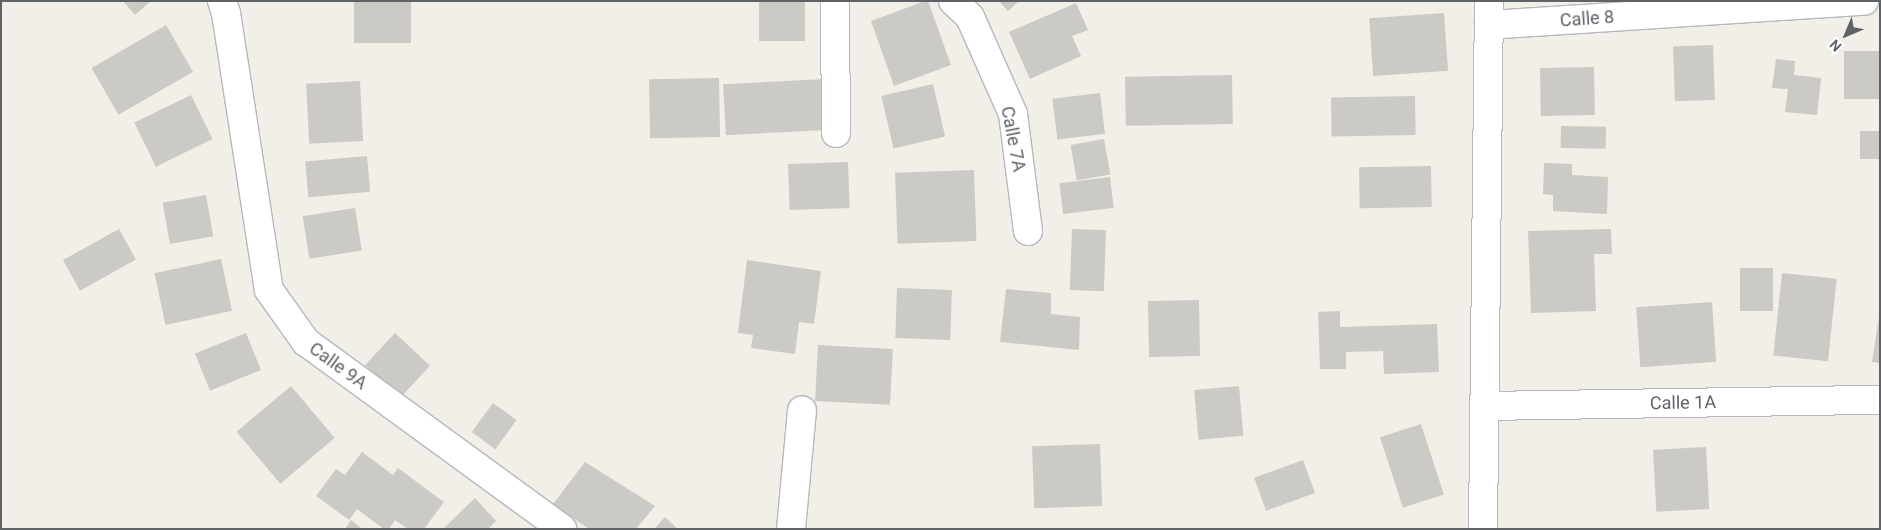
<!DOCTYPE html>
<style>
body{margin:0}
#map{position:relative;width:1881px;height:530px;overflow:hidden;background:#f1efe8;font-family:Roboto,sans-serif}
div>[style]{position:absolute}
.building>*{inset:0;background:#cccac5;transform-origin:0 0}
.roads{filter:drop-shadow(1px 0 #b5b8bc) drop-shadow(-1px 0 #b5b8bc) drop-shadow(0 1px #b5b8bc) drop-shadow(0 -1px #b5b8bc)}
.minor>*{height:28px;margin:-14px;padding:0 14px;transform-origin:14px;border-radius:14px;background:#fff}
span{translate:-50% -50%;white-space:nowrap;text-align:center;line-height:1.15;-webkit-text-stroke:4.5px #fff;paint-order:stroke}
.street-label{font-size:18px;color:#5f6368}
.frame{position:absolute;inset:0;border:2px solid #5f6368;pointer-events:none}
.north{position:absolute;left:1821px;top:10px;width:50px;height:50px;-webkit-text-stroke:4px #fff;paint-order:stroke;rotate:225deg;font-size:14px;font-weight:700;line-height:20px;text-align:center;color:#5f6368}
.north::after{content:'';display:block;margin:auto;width:18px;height:22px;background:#5f6368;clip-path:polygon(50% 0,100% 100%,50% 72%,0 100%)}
</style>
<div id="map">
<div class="building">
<div style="clip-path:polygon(123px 1px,151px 1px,135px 15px)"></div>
<div style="left:354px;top:1px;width:57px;height:42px"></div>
<div style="left:759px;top:1px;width:46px;height:40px"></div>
<div style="clip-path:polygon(925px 1px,928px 1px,951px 65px,894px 86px,871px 21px)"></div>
<div style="clip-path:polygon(999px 1px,1019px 1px,1008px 11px)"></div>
<div style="clip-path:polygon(1076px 3px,1088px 30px,1072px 36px,1081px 56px,1030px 79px,1009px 32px)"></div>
<div style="left:1444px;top:13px;width:58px;height:75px;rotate:86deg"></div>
<div style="left:166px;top:25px;width:54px;height:86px;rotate:60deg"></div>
<div style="left:1713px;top:45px;width:55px;height:40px;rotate:88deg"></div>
<div style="left:1844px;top:51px;width:36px;height:48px"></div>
<div style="clip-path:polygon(1776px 59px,1795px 61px,1794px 75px,1821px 78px,1817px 115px,1785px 112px,1788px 89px,1772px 88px)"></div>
<div style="left:1594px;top:67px;width:48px;height:54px;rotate:89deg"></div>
<div style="left:1232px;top:75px;width:49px;height:107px;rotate:89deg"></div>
<div style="left:719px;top:78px;width:59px;height:70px;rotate:89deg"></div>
<div style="left:825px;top:79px;width:51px;height:102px;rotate:87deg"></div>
<div style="left:360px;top:81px;width:60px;height:54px;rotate:87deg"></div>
<div style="left:933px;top:84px;width:54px;height:53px;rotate:77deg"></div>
<div style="left:1100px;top:93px;width:41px;height:48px;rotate:83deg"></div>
<div style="left:191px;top:95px;width:49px;height:63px;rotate:64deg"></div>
<div style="left:1415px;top:96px;width:39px;height:84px;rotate:89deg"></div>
<div style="left:1561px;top:126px;width:45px;height:22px;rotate:1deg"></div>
<div style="left:1860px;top:131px;width:20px;height:28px"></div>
<div style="left:1104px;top:139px;width:36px;height:34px;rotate:80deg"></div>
<div style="left:367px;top:156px;width:36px;height:62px;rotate:85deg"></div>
<div style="left:848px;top:162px;width:46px;height:60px;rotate:88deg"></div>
<div style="clip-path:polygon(1544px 163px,1572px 164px,1572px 175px,1608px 177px,1607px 214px,1553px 211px,1553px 195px,1543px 194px)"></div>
<div style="left:1431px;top:166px;width:41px;height:72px;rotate:89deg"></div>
<div style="left:974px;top:170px;width:71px;height:79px;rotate:88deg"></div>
<div style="left:1110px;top:177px;width:31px;height:51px;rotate:83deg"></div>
<div style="left:206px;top:195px;width:42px;height:44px;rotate:80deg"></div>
<div style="left:355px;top:208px;width:43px;height:53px;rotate:81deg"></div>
<div style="left:119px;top:229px;width:35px;height:64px;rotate:61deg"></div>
<div style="left:1072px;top:229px;width:34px;height:61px;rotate:2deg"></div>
<div style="clip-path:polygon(1611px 229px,1612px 254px,1594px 254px,1596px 311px,1531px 313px,1528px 231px)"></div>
<div style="left:221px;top:259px;width:53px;height:68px;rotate:78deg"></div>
<div style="clip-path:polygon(747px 260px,821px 271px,814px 324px,799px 322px,795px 354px,751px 348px,753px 335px,738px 333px)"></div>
<div style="left:1740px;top:268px;width:33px;height:43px"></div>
<div style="left:1782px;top:273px;width:55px;height:83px;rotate:6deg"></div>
<div style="left:897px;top:288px;width:55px;height:50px;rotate:2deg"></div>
<div style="clip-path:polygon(1006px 289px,1051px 293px,1051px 314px,1080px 317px,1079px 350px,1000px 342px)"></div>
<div style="left:1199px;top:300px;width:56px;height:51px;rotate:89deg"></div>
<div style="left:1712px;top:302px;width:60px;height:76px;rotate:86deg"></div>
<div style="clip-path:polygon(1340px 311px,1340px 327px,1437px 324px,1439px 372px,1384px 374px,1383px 351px,1346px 352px,1346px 369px,1320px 369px,1318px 312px)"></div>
<div style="clip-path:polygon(1879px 317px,1880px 317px,1880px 363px,1872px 362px)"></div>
<div style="left:246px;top:333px;width:40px;height:55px;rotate:68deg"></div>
<div style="left:395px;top:333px;width:48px;height:44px;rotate:43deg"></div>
<div style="left:818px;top:345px;width:75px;height:56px;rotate:3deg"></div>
<div style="left:291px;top:386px;width:68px;height:71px;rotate:50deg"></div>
<div style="left:1239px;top:386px;width:50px;height:45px;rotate:85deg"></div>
<div style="left:493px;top:403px;width:29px;height:36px;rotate:36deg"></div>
<div style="left:1421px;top:424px;width:74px;height:43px;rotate:72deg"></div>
<div style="left:1100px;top:444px;width:62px;height:68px;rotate:88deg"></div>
<div style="left:1706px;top:447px;width:62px;height:53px;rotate:87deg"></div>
<div style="clip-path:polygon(362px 452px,393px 475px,398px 468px,444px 502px,424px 529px,408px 529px,395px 520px,389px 529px,384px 529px,357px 509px,349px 520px,316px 496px,336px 469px,345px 475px)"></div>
<div style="left:1303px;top:460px;width:35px;height:52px;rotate:70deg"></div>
<div style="clip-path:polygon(585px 462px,655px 506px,636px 529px,589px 529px,553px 504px)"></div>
<div style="clip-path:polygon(475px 498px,496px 521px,488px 529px,443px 529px)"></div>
<div style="clip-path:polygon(665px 517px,678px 529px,654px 529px)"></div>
<div style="clip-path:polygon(351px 520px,362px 529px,345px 529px)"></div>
</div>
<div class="roads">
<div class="minor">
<div style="left:222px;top:1px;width:13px;rotate:72deg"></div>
<div style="left:226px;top:13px;width:280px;rotate:81.2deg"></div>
<div style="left:269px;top:290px;width:64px;rotate:54.6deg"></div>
<div style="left:306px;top:342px;width:317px;rotate:36.1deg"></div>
<div style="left:835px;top:1px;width:132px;rotate:89.6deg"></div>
<div style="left:953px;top:1px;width:23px;rotate:43deg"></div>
<div style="left:970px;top:17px;width:106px;rotate:66.1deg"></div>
<div style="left:1013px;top:114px;width:118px;rotate:82.7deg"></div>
<div style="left:1489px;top:25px;width:376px;rotate:-3.7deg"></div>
<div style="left:1485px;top:406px;width:395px;rotate:-0.9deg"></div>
<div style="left:791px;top:529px;width:119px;rotate:-84.7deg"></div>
<div style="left:1483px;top:529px;width:528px;rotate:-89.35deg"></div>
</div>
</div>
<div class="street-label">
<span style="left:1587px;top:19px;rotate:-4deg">Calle 8</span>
<span style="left:1013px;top:139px;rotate:79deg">Calle 7A</span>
<span style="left:338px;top:366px;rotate:36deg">Calle 9A</span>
<span style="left:1683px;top:403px;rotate:-1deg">Calle 1A</span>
</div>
<div class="frame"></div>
<div class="north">N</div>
</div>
